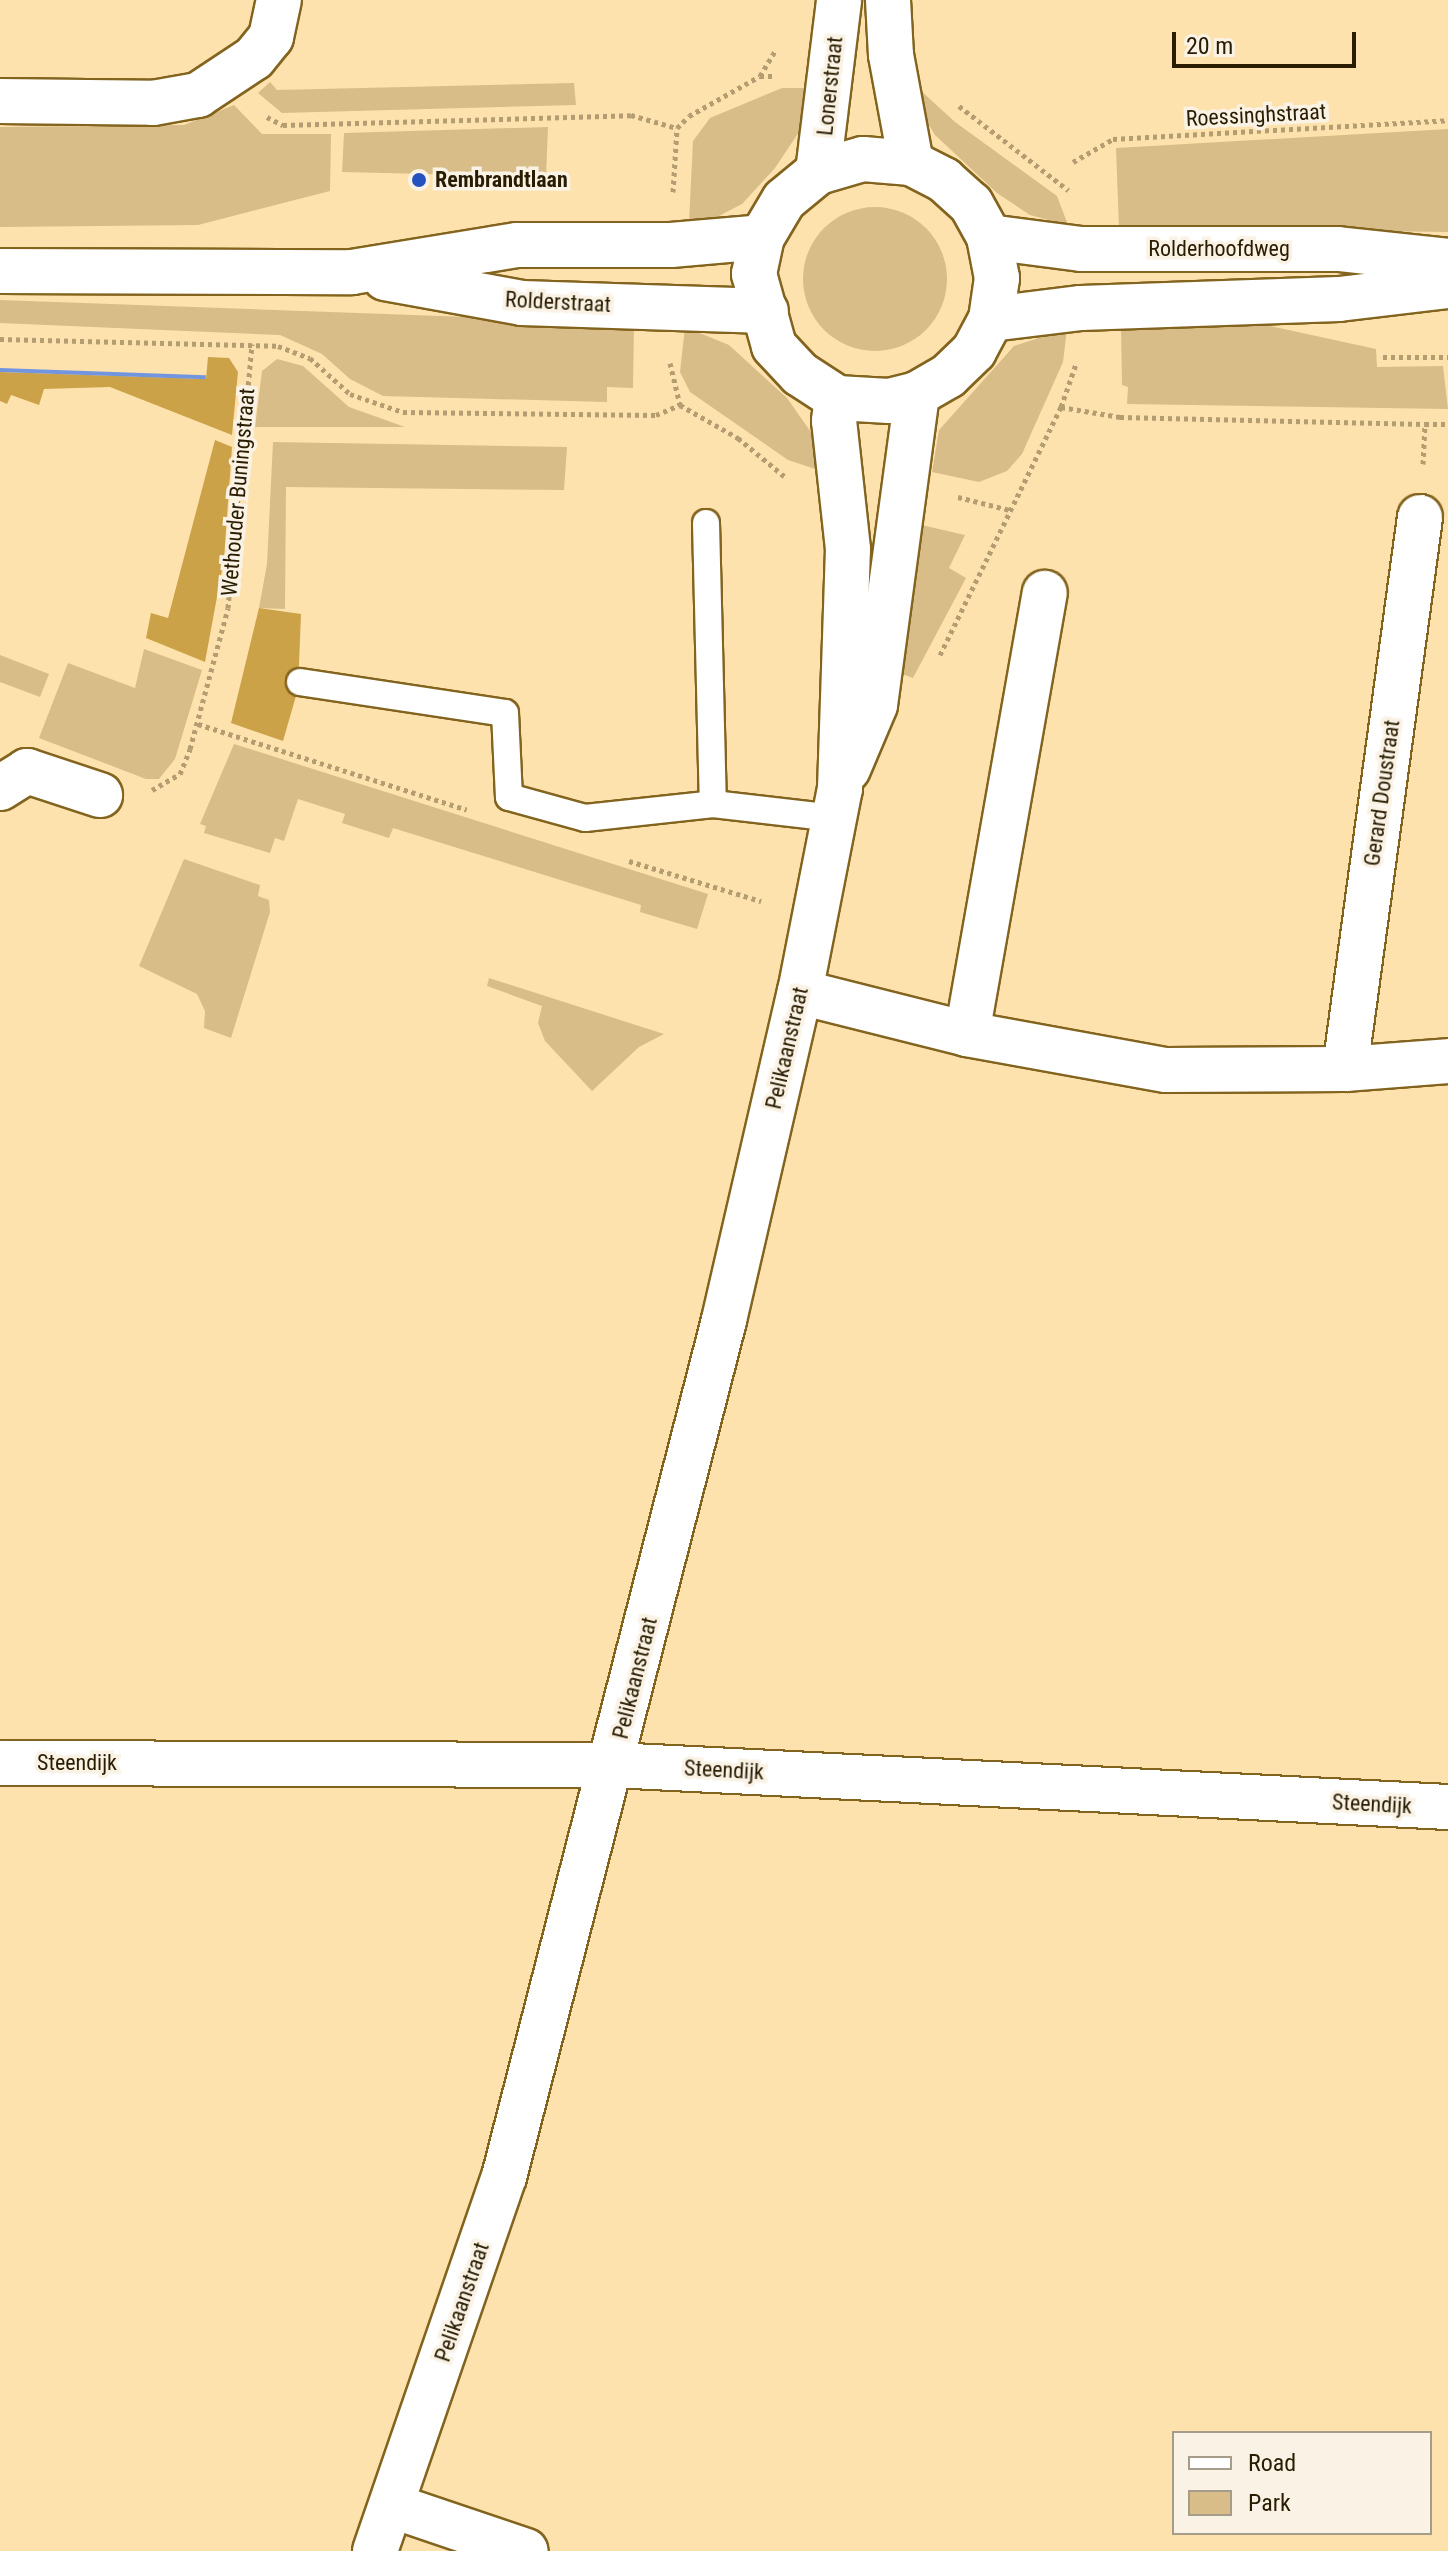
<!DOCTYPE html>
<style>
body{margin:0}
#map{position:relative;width:1448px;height:2551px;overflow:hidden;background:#fee2ad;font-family:"Roboto Condensed",sans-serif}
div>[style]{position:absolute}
.green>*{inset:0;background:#d8bd89}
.round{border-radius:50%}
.forest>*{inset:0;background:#cca248}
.water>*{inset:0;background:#7195df;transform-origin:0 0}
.path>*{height:5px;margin-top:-2.5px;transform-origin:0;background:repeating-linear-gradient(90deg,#b39d71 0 4px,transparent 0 8px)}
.roads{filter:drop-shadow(2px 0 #83641f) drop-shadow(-2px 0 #83641f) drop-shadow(0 2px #83641f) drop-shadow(0 -2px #83641f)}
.lane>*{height:26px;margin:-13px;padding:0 13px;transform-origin:13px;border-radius:13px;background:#fff}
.street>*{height:44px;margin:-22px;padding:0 22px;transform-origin:22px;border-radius:22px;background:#fff}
.secondary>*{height:44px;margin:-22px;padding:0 22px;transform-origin:22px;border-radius:22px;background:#fff}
.dots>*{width:22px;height:22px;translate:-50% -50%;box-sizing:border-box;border:4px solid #f9f2e5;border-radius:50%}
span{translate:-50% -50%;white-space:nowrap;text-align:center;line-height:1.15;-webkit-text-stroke:7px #f9f2e5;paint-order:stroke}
.street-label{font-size:22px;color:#291c01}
.poi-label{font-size:22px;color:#291c01;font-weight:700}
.left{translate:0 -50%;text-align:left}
.legend{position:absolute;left:1172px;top:2431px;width:260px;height:104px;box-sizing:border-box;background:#f9f2e5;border:2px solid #a69c8a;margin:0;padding:10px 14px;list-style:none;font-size:24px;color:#291c01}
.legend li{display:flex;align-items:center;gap:16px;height:40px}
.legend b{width:40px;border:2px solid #a69c8a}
.scale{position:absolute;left:1172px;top:32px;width:184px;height:36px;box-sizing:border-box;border:4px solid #291c01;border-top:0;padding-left:10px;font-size:24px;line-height:28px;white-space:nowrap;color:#291c01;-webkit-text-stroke:6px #f9f2e5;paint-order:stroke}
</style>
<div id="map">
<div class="green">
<div style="clip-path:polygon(270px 82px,277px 90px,574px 83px,576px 105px,282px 113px,258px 93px)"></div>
<div style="clip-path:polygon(782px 88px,817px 88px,803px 126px,775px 168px,742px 204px,715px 218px,689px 222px,693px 141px,710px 118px)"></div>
<div style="clip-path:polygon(919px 89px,955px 122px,1057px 196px,1068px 225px,1030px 215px,997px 193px,935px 135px,917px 105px)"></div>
<div style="clip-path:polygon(234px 105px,262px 134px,331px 134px,330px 191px,198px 225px,0 227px,0 127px,184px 125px)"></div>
<div style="clip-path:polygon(548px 127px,546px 177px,342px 172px,344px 133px)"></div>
<div style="clip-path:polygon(1448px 129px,1448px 232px,1119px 228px,1116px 148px)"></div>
<div class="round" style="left:803px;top:207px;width:144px;height:144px"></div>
<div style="clip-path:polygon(0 300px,634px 323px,633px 388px,607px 387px,607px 402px,383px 396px,350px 379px,322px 354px,280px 335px,0 323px)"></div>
<div style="clip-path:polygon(1265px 325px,1376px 349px,1377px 367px,1443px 366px,1448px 409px,1127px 404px,1128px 387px,1122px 385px,1121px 328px)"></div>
<div style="clip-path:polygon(685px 327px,729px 345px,787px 398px,813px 435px,821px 471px,788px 460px,690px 392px,680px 372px)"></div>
<div style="clip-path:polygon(1067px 329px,1063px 362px,1022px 454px,1007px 471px,979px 482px,932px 472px,939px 430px,1014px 346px)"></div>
<div style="clip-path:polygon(277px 359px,303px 366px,349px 407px,405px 427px,255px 427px,262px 371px)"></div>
<div style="clip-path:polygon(273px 442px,567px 447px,564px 490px,286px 487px,285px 609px,259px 608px,267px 564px)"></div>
<div style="clip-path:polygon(917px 524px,965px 535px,949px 568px,966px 578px,913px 678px,899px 673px)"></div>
<div style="clip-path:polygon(144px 649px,202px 670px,175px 759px,159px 779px,146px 779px,39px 738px,68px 663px,135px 688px)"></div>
<div style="clip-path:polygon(0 655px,49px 674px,40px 697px,0 682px)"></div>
<div style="clip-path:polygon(234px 744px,708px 894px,697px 929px,640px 912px,641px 905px,393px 828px,389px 838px,342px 823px,345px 814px,298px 799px,284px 841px,275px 838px,270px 853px,204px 833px,206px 826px,200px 824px)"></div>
<div style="clip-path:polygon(184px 859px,260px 885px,258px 896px,269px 900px,270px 912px,231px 1038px,204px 1028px,205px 1011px,197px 994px,139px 966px)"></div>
<div style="clip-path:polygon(489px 978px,664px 1034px,639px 1047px,592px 1091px,545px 1041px,538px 1023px,542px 1006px,487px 986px)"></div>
</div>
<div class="forest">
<div style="clip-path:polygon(208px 357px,229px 358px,238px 372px,232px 435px,110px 387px,44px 389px,39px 405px,11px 395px,7px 404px,0 401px,0 372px,206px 379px)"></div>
<div style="clip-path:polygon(215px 440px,232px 447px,224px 559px,205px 662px,146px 638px,151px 613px,168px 618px)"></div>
<div style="clip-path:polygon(259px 608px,301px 614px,298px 689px,283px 741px,231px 723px)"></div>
</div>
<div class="water">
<div style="left:0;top:368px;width:206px;height:4px;rotate:2deg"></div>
</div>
<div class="path">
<div style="left:760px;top:76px;width:31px;rotate:-59deg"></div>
<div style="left:959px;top:106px;width:138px;rotate:37.6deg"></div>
<div style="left:267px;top:117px;width:18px;rotate:27deg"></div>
<div style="left:283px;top:125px;width:348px;rotate:-1.6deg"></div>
<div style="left:631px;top:115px;width:48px;rotate:15.8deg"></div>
<div style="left:1073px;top:162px;width:46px;rotate:-29.9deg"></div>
<div style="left:1113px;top:139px;width:336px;rotate:-3.2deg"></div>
<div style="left:673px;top:192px;width:64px;rotate:-86.4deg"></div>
<div style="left:677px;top:128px;width:17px;rotate:-45deg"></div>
<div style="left:689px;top:116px;width:81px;rotate:-29.4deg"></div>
<div style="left:760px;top:76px;width:15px"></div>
<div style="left:0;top:339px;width:278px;rotate:1.4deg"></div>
<div style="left:278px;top:346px;width:34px;rotate:21deg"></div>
<div style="left:310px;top:358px;width:54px;rotate:42deg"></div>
<div style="left:350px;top:394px;width:56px;rotate:18.8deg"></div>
<div style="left:403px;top:412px;width:253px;rotate:0.7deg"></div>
<div style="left:656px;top:415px;width:26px;rotate:-23deg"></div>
<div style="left:1383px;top:357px;width:65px"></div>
<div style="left:670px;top:363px;width:43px;rotate:76.6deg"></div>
<div style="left:680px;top:405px;width:67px;rotate:29.6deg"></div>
<div style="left:738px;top:438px;width:60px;rotate:39.6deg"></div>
<div style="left:1061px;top:407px;width:60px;rotate:9.6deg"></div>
<div style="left:1120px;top:417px;width:305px;rotate:1.3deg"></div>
<div style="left:1423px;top:464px;width:40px;rotate:-87.1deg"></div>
<div style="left:1425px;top:424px;width:23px"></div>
<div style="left:958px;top:497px;width:54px;rotate:14deg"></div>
<div style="left:940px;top:655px;width:276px;rotate:-64deg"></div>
<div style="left:1061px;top:407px;width:46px;rotate:-70.8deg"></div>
<div style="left:198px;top:724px;width:282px;rotate:17.7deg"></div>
<div style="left:152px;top:790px;width:32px;rotate:-30deg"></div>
<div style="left:180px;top:774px;width:27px;rotate:-68deg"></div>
<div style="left:190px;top:749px;width:146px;rotate:-74.9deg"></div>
<div style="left:228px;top:608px;width:265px;rotate:-84.8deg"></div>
<div style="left:629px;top:861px;width:138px;rotate:16.9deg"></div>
</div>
<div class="roads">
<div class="lane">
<div style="left:706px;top:523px;width:281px;rotate:88.6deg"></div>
<div style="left:300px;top:682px;width:207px;rotate:8.6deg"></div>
<div style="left:505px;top:713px;width:84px;rotate:87.3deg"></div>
<div style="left:509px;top:797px;width:79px;rotate:15.4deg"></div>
<div style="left:585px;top:818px;width:129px;rotate:-6.2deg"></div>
<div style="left:713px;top:804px;width:122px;rotate:6.6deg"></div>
</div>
<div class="street">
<div style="left:0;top:101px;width:153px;rotate:0.7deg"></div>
<div style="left:153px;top:103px;width:46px;rotate:-10.1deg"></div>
<div style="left:198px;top:95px;width:67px;rotate:-33.5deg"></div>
<div style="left:254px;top:58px;width:27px;rotate:-51deg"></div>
<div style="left:271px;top:37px;width:38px;rotate:-78deg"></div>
<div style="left:0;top:788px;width:32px;rotate:-32deg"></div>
<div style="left:27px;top:771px;width:77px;rotate:18.2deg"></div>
<div style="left:800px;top:992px;width:172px;rotate:14.1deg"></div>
<div style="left:967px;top:1034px;width:202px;rotate:10.3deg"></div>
<div style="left:1166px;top:1070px;width:179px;rotate:-0.3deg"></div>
<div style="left:1345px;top:1069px;width:103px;rotate:-4.4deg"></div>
<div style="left:967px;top:1034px;width:448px;rotate:-80deg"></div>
<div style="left:1345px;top:1069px;width:557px;rotate:-82.26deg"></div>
<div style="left:0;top:1763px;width:613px;rotate:0.19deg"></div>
<div style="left:613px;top:1765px;width:836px;rotate:2.88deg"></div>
<div style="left:393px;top:2506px;width:140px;rotate:18.7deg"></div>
</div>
<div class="secondary">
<div style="left:888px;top:0;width:55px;rotate:86.9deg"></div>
<div style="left:891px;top:55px;width:110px;rotate:79.5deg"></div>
<div style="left:863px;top:159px;width:48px;rotate:4.8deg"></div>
<div style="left:911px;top:163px;width:37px;rotate:27deg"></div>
<div style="left:944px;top:180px;width:36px;rotate:42deg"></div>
<div style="left:971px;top:204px;width:38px;rotate:61deg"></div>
<div style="left:989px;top:237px;width:42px;rotate:79deg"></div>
<div style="left:997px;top:278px;width:41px;rotate:98.3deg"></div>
<div style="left:991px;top:319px;width:36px;rotate:118deg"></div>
<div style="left:974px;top:351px;width:36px;rotate:136deg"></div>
<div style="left:948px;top:376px;width:36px;rotate:150deg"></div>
<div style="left:917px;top:394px;width:29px;rotate:166deg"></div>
<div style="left:889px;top:401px;width:52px;rotate:-176.7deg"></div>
<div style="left:837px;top:398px;width:44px;rotate:-147deg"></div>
<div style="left:800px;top:374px;width:38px;rotate:-133deg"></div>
<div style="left:774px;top:346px;width:75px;rotate:-105.5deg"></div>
<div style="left:754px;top:274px;width:38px;rotate:-78deg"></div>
<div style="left:762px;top:237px;width:43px;rotate:-59.3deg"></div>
<div style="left:784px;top:200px;width:44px;rotate:-39.5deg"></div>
<div style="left:818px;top:172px;width:47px;rotate:-16.1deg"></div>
<div style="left:818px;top:172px;width:173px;rotate:-83deg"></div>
<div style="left:989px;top:237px;width:93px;rotate:7.4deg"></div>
<div style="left:1081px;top:249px;width:257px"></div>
<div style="left:1338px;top:249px;width:111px;rotate:6.2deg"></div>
<div style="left:0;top:271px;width:352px;rotate:0.2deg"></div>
<div style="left:352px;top:272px;width:167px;rotate:-9.3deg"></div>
<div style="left:517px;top:245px;width:154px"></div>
<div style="left:671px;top:245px;width:91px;rotate:-5deg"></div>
<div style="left:385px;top:278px;width:139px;rotate:10.3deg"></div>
<div style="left:522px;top:303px;width:244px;rotate:1.9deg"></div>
<div style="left:991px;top:319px;width:91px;rotate:-7deg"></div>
<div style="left:1081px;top:308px;width:258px;rotate:-2deg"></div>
<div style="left:1339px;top:299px;width:110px;rotate:-6.8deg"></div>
<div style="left:848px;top:769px;width:69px;rotate:-67.1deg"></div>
<div style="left:875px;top:705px;width:314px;rotate:-82.3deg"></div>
<div style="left:375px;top:2551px;width:396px;rotate:-71deg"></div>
<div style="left:504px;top:2177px;width:885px;rotate:-75.6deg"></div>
<div style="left:724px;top:1320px;width:337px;rotate:-77deg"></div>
<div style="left:800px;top:992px;width:207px;rotate:-78.9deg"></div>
<div style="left:840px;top:789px;width:240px;rotate:-88.1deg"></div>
<div style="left:848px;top:549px;width:129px;rotate:-96.2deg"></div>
<div style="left:834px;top:421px;width:23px;rotate:-83deg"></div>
</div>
</div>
<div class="dots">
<div style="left:419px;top:180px;background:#2453c1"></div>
</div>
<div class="street-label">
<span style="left:830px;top:86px;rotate:-84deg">Lonerstraat</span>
<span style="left:1256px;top:115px;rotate:-3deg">Roessinghstraat</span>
<span style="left:1219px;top:249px">Rolderhoofdweg</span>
<span style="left:558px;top:302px;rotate:3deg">Rolderstraat</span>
<span style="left:238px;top:492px;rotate:-85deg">Wethouder Buningstraat</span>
<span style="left:1382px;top:793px;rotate:-82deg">Gerard Doustraat</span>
<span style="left:787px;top:1048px;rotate:-77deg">Pelikaanstraat</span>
<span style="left:635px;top:1678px;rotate:-76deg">Pelikaanstraat</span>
<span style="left:77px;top:1763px">Steendijk</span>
<span style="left:724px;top:1770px;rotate:3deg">Steendijk</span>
<span style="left:1372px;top:1804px;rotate:3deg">Steendijk</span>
<span style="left:462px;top:2302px;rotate:-71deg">Pelikaanstraat</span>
</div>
<div class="poi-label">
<span class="left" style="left:435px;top:180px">Rembrandtlaan</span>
</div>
<ul class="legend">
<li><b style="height:10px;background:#fff"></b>Road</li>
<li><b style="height:22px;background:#d8bd89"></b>Park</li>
</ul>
<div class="scale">20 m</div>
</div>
